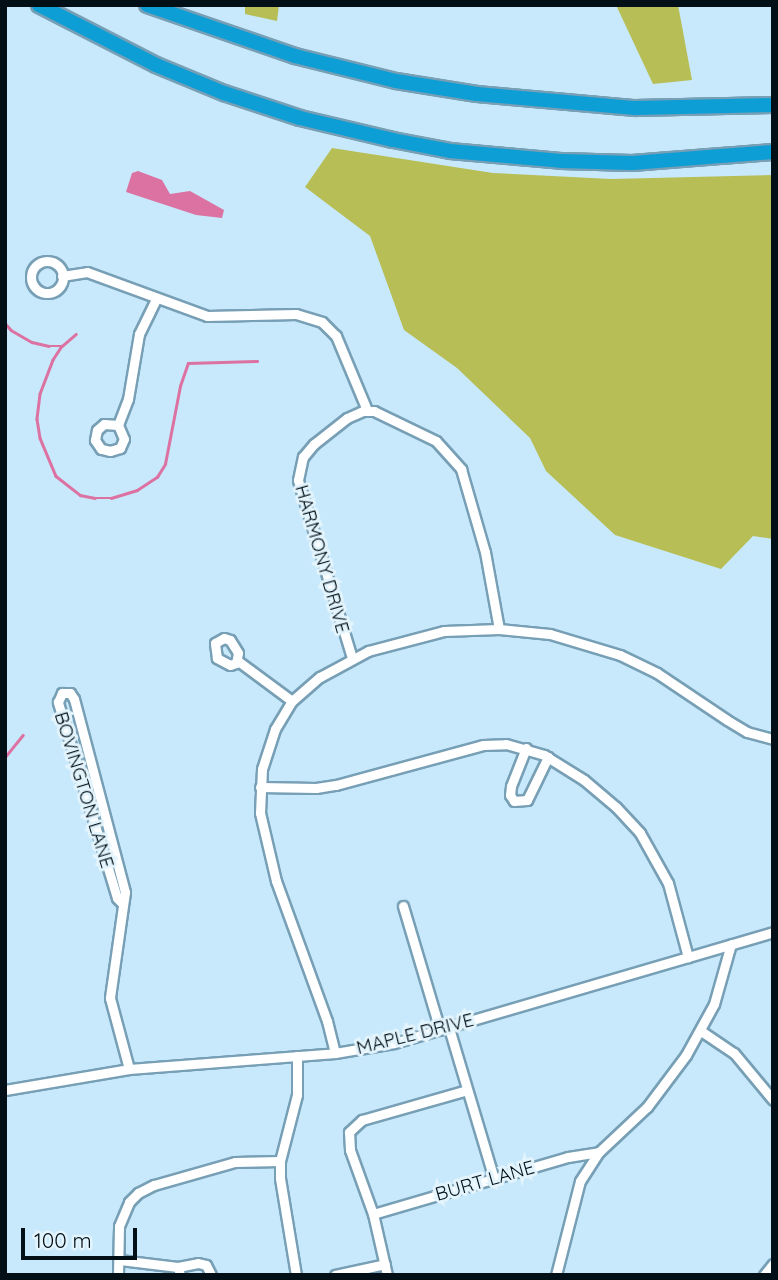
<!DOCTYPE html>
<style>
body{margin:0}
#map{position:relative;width:778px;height:1280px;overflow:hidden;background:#c8e9fc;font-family:Quicksand,sans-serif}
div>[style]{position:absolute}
.green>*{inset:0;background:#b7be55}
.water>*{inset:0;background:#dc72a2}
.stream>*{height:2.5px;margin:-1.25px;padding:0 1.25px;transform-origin:1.25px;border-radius:1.25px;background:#dc72a2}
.roads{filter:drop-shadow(2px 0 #779fb5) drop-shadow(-2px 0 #779fb5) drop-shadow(0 2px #779fb5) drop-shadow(0 -2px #779fb5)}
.minor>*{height:9px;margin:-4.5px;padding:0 4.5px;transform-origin:4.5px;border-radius:4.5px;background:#fff}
.minor>.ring{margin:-4.5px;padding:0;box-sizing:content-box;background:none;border:9px solid #fff;border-radius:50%}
.highway>*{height:14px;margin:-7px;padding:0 7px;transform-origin:7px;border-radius:7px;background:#0d9ed6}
span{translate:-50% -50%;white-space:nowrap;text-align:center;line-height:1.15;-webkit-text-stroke:6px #e3f4fd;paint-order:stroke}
.street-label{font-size:19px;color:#020f17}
.frame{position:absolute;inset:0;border:7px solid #020f17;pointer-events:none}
.scale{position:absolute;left:21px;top:1228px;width:116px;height:32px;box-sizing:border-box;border:4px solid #020f17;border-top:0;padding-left:9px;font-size:21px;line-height:24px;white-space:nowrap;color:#020f17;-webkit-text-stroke:5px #e3f4fd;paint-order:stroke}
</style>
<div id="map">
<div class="green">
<div style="clip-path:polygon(245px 5px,279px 5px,277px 21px,245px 14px)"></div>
<div style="clip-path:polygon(616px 5px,678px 5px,692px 80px,653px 84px)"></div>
<div style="clip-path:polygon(332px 148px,493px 173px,611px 179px,773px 175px,773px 539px,753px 536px,721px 569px,615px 535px,546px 471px,530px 438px,457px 368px,404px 330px,370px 236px,305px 187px)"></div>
</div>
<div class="water">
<div style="clip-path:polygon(138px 171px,162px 180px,170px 194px,190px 191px,224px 210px,222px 218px,196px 215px,126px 192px,132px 173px)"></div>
</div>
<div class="stream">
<div style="left:5px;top:323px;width:9px;rotate:49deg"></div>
<div style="left:11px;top:330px;width:24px;rotate:30deg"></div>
<div style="left:32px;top:342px;width:17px;rotate:13deg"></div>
<div style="left:49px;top:346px;width:13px"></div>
<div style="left:62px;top:346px;width:18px;rotate:-41deg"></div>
<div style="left:62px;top:346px;width:17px;rotate:123deg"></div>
<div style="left:53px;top:360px;width:36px;rotate:111deg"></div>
<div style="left:40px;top:394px;width:25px;rotate:97deg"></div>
<div style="left:37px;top:419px;width:19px;rotate:81deg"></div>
<div style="left:40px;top:438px;width:41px;rotate:67.2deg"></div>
<div style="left:56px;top:476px;width:31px;rotate:38deg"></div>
<div style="left:80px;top:495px;width:15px;rotate:11deg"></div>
<div style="left:95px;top:498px;width:16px"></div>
<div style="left:111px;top:498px;width:27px;rotate:-17deg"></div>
<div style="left:137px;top:490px;width:24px;rotate:-33deg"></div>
<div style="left:157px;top:477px;width:15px;rotate:-58deg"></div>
<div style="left:165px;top:464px;width:79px;rotate:-79.1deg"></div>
<div style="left:180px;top:386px;width:24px;rotate:-71deg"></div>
<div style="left:188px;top:363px;width:69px;rotate:-1.7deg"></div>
<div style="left:5px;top:757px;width:28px;rotate:-51deg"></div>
</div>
<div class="roads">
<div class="minor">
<div class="ring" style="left:31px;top:261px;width:23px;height:23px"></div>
<div style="left:62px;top:276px;width:25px;rotate:-9deg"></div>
<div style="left:87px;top:272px;width:128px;rotate:20.1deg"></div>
<div style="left:207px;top:316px;width:89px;rotate:-1.3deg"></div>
<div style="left:296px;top:314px;width:27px;rotate:17deg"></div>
<div style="left:322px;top:322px;width:20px;rotate:45deg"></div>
<div style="left:336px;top:336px;width:80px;rotate:67.3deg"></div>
<div style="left:118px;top:425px;width:15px;rotate:67deg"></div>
<div style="left:124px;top:439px;width:10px;rotate:114deg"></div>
<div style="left:120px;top:448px;width:10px;rotate:163deg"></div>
<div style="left:110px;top:451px;width:9px;rotate:-167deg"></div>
<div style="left:101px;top:449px;width:11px;rotate:-124deg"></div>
<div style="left:95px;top:440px;width:10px;rotate:-79deg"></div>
<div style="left:97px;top:430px;width:9px;rotate:-41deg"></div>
<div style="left:104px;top:424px;width:14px;rotate:4deg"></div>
<div style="left:118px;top:425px;width:28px;rotate:-69deg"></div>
<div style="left:128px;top:399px;width:66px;rotate:-80.4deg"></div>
<div style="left:139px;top:334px;width:39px;rotate:-64deg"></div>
<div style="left:224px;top:638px;width:6px;rotate:18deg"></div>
<div style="left:230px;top:640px;width:15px;rotate:58deg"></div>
<div style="left:238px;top:653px;width:10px;rotate:101deg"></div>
<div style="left:236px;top:663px;width:6px;rotate:162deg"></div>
<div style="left:230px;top:665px;width:15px;rotate:-152deg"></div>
<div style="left:217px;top:658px;width:15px;rotate:-98deg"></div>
<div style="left:215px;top:643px;width:10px;rotate:-29deg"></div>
<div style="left:352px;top:658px;width:186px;rotate:-106.9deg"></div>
<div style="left:298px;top:480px;width:24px;rotate:-78deg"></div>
<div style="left:303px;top:457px;width:17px;rotate:-50deg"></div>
<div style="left:314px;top:444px;width:42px;rotate:-38.2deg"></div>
<div style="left:347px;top:418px;width:17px;rotate:-24deg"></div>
<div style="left:363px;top:411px;width:11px"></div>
<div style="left:374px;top:411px;width:69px;rotate:25.8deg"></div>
<div style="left:436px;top:441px;width:38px;rotate:48deg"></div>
<div style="left:461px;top:469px;width:86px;rotate:73.9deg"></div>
<div style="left:485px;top:552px;width:78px;rotate:79.7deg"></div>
<div style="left:238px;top:661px;width:67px;rotate:36.5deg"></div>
<div style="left:526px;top:748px;width:41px;rotate:111.5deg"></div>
<div style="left:511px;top:786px;width:9px;rotate:96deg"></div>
<div style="left:510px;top:795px;width:7px;rotate:56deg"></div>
<div style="left:514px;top:801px;width:13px;rotate:-4deg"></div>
<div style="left:527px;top:800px;width:48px;rotate:-64deg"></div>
<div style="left:260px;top:787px;width:56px;rotate:1deg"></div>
<div style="left:316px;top:788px;width:20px;rotate:-9deg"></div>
<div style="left:336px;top:785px;width:152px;rotate:-15.2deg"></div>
<div style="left:483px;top:745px;width:23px;rotate:-2deg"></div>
<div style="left:506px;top:744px;width:40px;rotate:16deg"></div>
<div style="left:544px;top:755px;width:47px;rotate:32deg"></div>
<div style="left:584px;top:780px;width:42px;rotate:40.2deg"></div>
<div style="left:616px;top:807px;width:35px;rotate:47deg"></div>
<div style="left:640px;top:833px;width:57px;rotate:60.8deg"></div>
<div style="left:668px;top:883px;width:77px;rotate:74.9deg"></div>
<div style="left:122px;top:903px;width:7px;rotate:-135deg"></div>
<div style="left:117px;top:898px;width:205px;rotate:-106.8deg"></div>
<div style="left:58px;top:702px;width:10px;rotate:-66deg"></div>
<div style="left:62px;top:693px;width:8px"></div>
<div style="left:70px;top:693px;width:7px;rotate:56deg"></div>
<div style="left:74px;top:699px;width:200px;rotate:75.2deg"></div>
<div style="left:125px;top:892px;width:107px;rotate:98.1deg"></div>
<div style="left:110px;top:998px;width:73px;rotate:75deg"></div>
<div style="left:403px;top:906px;width:129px;rotate:73.4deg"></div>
<div style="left:449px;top:1028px;width:158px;rotate:73.4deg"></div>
<div style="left:701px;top:1031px;width:40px;rotate:34deg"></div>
<div style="left:734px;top:1053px;width:61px;rotate:50.3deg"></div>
<div style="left:335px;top:1053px;width:33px;rotate:-104deg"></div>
<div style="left:327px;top:1021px;width:149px;rotate:-110deg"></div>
<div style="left:276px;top:881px;width:70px;rotate:-103.2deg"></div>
<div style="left:260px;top:813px;width:44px;rotate:-87.4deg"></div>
<div style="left:262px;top:769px;width:42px;rotate:-72deg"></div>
<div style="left:275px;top:729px;width:33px;rotate:-59deg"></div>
<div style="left:292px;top:701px;width:37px;rotate:-41deg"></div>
<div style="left:320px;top:677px;width:55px;rotate:-28.4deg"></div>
<div style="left:368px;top:651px;width:79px;rotate:-14.7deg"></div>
<div style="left:444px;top:631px;width:55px;rotate:-2.1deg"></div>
<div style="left:499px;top:629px;width:51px;rotate:5.6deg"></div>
<div style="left:550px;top:634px;width:73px;rotate:16.7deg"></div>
<div style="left:620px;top:655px;width:41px;rotate:25.9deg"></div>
<div style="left:657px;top:673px;width:84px;rotate:33.9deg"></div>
<div style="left:727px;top:720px;width:23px;rotate:31deg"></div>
<div style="left:747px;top:732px;width:27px;rotate:15deg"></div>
<div style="left:5px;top:1090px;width:126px;rotate:-9.6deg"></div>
<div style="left:129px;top:1069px;width:207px;rotate:-4.4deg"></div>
<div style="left:335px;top:1053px;width:60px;rotate:-9.6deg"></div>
<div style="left:394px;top:1043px;width:395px;rotate:-16.3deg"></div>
<div style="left:373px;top:1214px;width:203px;rotate:-16.3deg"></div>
<div style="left:568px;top:1157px;width:31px;rotate:-9deg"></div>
<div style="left:120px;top:1260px;width:58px;rotate:6.9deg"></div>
<div style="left:118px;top:1275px;width:49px;rotate:-88.8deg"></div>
<div style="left:119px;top:1226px;width:26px;rotate:-67deg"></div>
<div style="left:129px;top:1202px;width:13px;rotate:-45deg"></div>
<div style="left:138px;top:1193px;width:18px;rotate:-27deg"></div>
<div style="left:154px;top:1185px;width:84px;rotate:-15.9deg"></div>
<div style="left:235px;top:1162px;width:45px;rotate:-1.3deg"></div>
<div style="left:180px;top:1275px;width:8px;rotate:-104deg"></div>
<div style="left:178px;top:1267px;width:20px;rotate:-11deg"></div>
<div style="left:198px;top:1263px;width:8px;rotate:14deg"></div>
<div style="left:206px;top:1265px;width:11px;rotate:63deg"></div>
<div style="left:296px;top:1275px;width:98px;rotate:-99.4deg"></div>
<div style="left:280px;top:1178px;width:17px;rotate:-90deg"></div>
<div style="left:280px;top:1161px;width:68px;rotate:-75.6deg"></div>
<div style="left:297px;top:1095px;width:39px;rotate:-90deg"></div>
<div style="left:335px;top:1275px;width:51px;rotate:-12.4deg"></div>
<div style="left:387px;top:1275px;width:63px;rotate:-102.9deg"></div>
<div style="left:373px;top:1214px;width:68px;rotate:-109.8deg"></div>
<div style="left:350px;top:1150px;width:18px;rotate:-93deg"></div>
<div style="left:349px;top:1132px;width:18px;rotate:-43deg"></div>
<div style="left:362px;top:1120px;width:109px;rotate:-15.9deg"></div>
<div style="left:556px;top:1275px;width:97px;rotate:-75.7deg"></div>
<div style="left:580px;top:1181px;width:35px;rotate:-57deg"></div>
<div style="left:599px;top:1152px;width:66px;rotate:-43.2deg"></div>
<div style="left:647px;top:1107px;width:65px;rotate:-53.1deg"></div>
<div style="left:686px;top:1055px;width:58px;rotate:-61.2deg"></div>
<div style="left:714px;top:1004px;width:62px;rotate:-74.2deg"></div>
<div style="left:764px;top:1275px;width:14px;rotate:-51deg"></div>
</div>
<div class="highway">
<div style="left:39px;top:5px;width:131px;rotate:27.1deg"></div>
<div style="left:156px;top:65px;width:74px;rotate:22.4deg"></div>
<div style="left:224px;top:93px;width:80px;rotate:18.2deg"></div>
<div style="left:300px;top:118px;width:96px;rotate:13.3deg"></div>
<div style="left:393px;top:140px;width:58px;rotate:10.9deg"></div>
<div style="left:450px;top:151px;width:111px;rotate:5.1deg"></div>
<div style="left:561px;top:161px;width:71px;rotate:1.6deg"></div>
<div style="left:632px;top:163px;width:141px;rotate:-4.5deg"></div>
<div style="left:147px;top:5px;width:157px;rotate:19deg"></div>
<div style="left:295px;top:56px;width:104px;rotate:13.9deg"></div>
<div style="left:396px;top:81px;width:82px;rotate:9.1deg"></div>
<div style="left:477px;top:94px;width:159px;rotate:5.1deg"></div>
<div style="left:635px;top:108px;width:138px;rotate:-1.2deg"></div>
</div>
</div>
<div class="street-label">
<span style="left:322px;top:559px;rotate:74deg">HARMONY DRIVE</span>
<span style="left:84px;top:790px;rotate:73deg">BOVINGTON LANE</span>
<span style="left:415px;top:1034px;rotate:-14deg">MAPLE DRIVE</span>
<span style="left:485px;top:1181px;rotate:-16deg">BURT LANE</span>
</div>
<div class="frame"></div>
<div class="scale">100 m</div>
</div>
